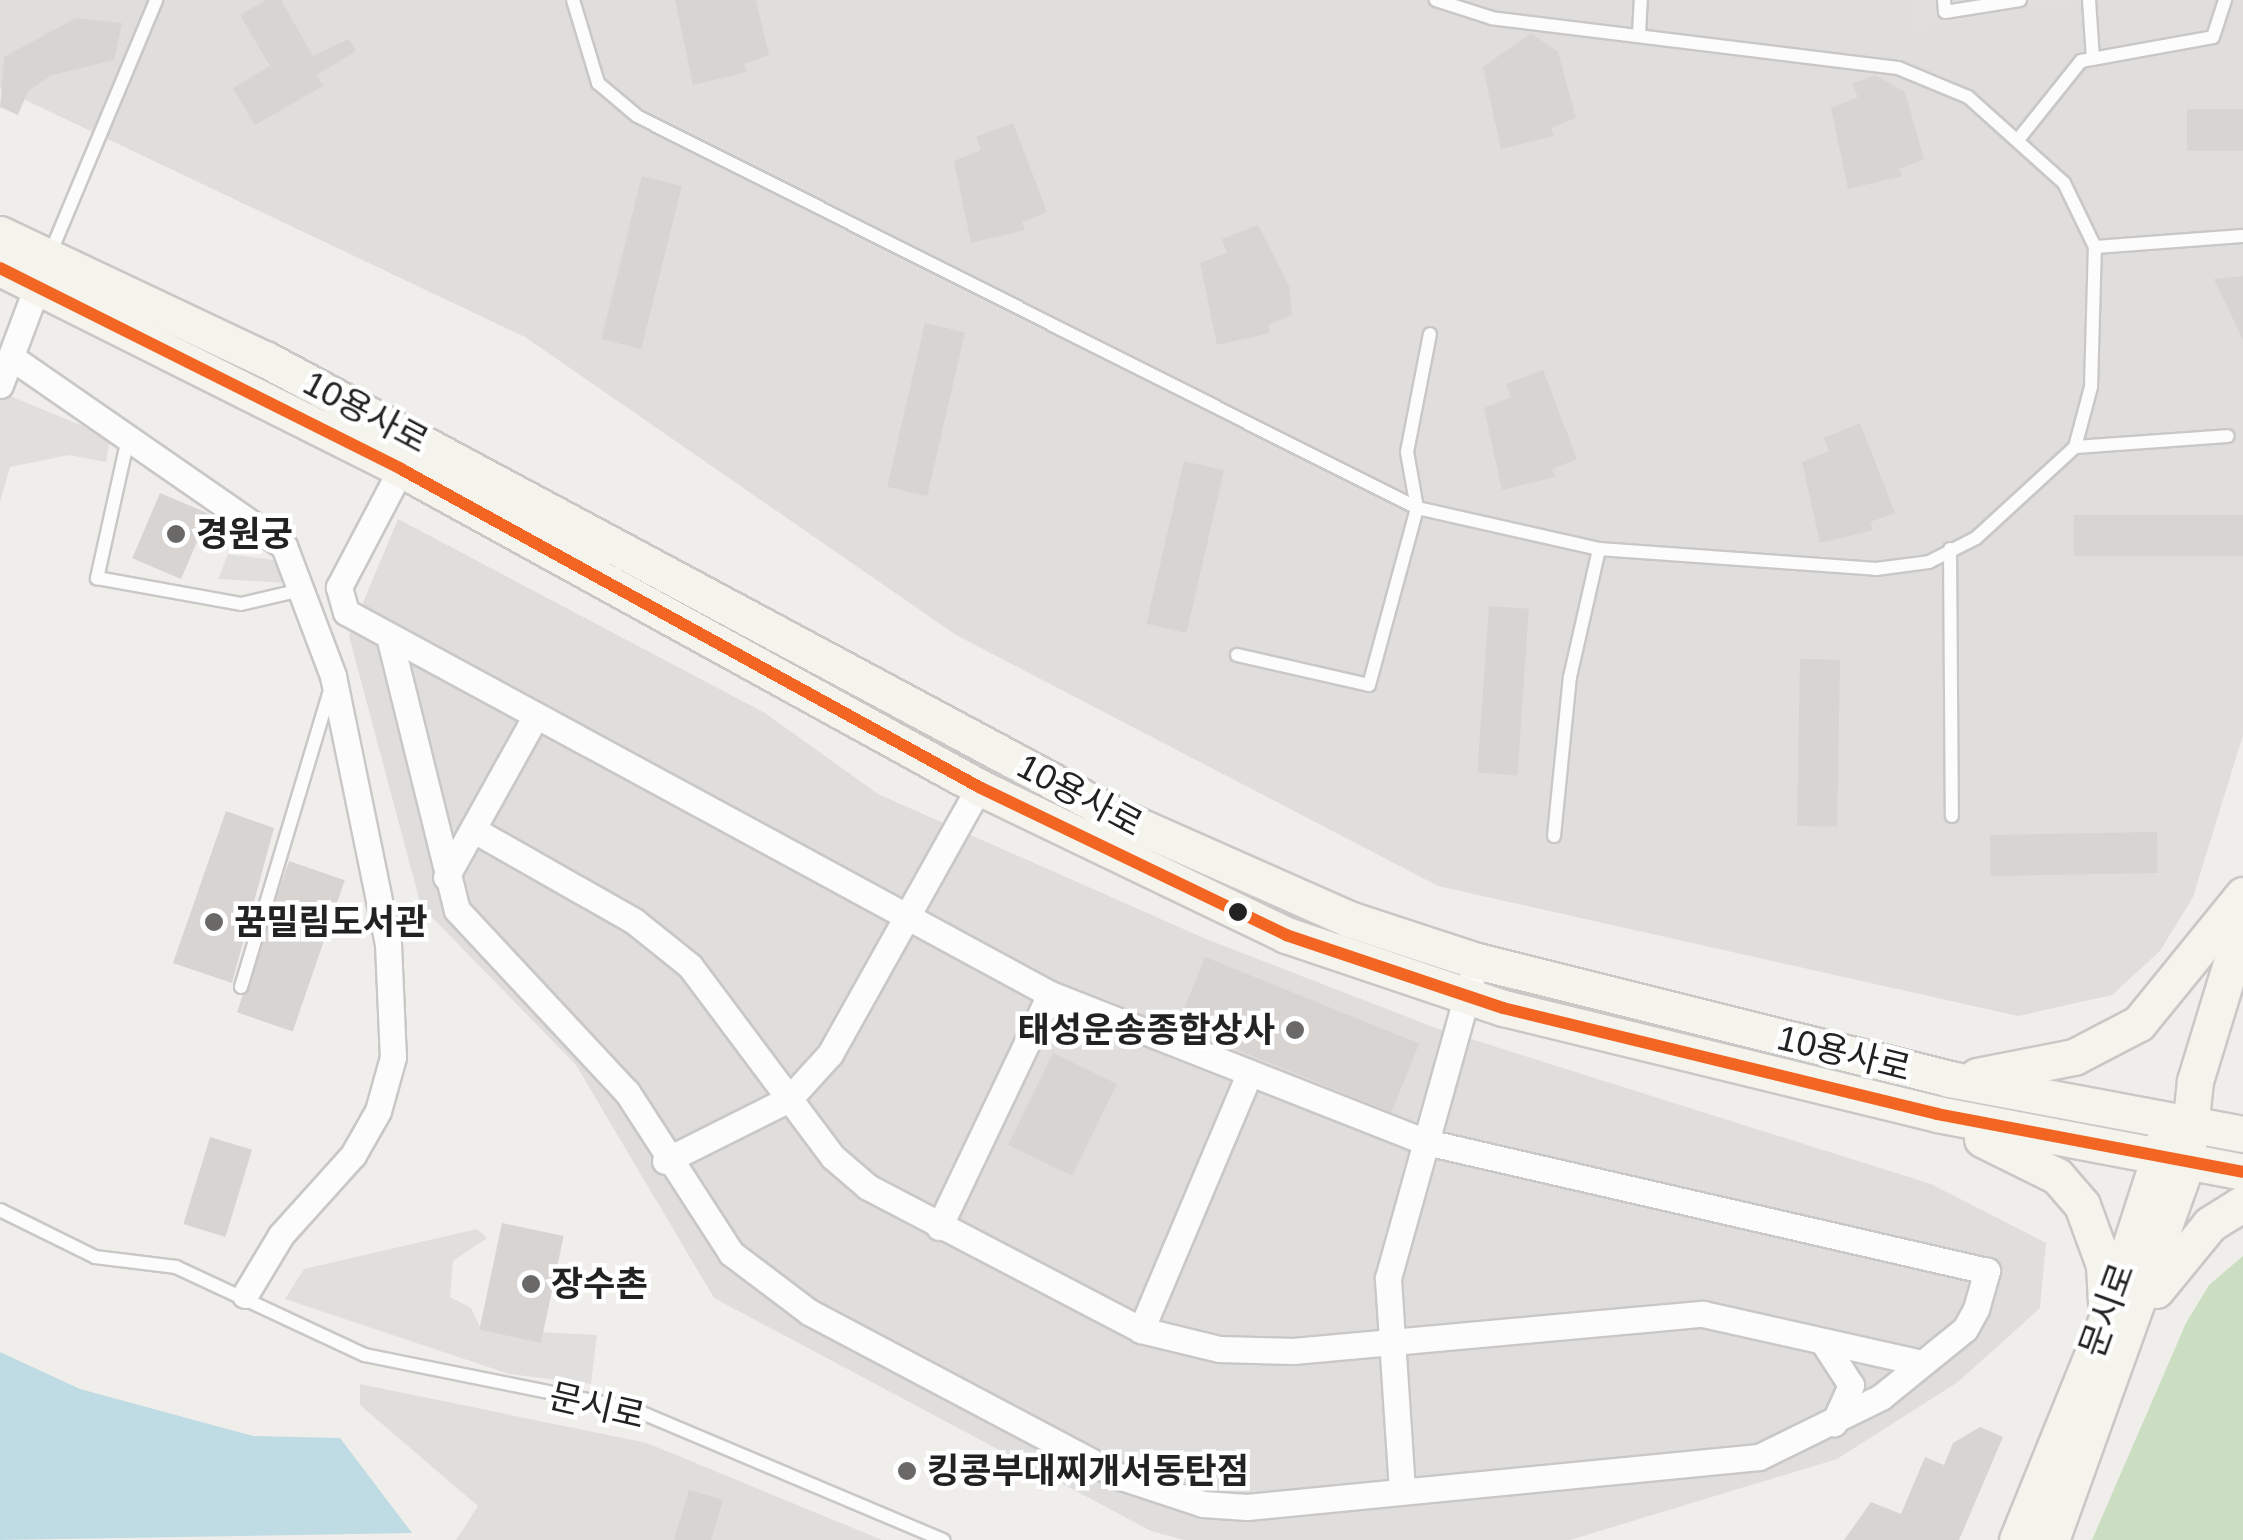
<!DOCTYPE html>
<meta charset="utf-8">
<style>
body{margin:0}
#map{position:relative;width:2243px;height:1540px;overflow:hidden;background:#f0eeeb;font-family:Arial,"Noto Sans KR",sans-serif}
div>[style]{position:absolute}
.residential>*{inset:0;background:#dfdedc}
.forest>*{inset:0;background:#cbdec1}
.parking>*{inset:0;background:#e0dfde}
.water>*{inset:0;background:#bfdbe3}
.building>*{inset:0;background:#d7d4d2;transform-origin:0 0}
.roads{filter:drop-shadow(2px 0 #c9c8c7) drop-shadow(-2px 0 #c9c8c7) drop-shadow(0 2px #c9c8c7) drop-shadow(0 -2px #c9c8c7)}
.lane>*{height:12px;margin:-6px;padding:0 6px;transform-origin:6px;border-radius:6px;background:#fdfcfc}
.street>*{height:25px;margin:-12.5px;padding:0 12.5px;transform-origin:12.5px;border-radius:12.5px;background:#fdfcfc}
.secondary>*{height:35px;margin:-17.5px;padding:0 17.5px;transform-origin:17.5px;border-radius:17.5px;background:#f4f4ed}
.bus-1>*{height:12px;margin:-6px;padding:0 6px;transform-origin:6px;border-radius:6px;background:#f26522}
.dots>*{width:28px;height:28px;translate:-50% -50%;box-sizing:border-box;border:5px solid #fff;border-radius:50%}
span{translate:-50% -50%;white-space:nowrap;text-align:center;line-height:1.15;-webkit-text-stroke:9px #fff;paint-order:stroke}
.street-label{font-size:35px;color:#222}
.poi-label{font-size:35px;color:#222;font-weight:700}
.left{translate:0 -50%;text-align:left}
.right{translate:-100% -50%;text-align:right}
</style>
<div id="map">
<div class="residential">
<div style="clip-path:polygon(0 0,2243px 0,2243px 735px,2193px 897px,2160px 951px,2112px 995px,2018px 1016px,1438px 886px,956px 635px,525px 337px,0 88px)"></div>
<div style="clip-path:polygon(398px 519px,765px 713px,878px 794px,1206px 939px,1436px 1028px,1931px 1184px,2046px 1243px,2040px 1308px,1958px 1382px,1837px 1459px,1570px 1540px,1184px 1540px,1151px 1531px,714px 1298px,576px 1065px,421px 906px,349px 636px)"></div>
<div style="clip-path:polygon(360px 1384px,647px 1443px,882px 1540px,456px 1540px,478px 1506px,360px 1405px)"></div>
</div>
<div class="forest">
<div style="clip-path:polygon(2243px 1256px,2243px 1540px,2092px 1540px,2186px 1323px,2209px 1285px)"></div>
</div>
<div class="parking">
<div style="clip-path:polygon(1913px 0,2081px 0,1915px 28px)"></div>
<div style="clip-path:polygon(0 392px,110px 437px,106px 462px,69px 455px,10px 467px,0 502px)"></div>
<div style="clip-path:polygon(228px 554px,274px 560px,288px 583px,218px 579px)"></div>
<div style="clip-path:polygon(477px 1229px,487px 1238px,453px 1261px,450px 1297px,471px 1308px,481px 1329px,597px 1335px,591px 1384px,509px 1374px,285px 1299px,304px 1269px)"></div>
</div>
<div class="water">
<div style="clip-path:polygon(0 1352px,80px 1389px,253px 1436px,340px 1438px,412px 1533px,0 1540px)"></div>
</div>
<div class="building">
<div style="clip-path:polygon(266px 0,281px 0,313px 56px,349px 39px,356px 51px,317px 75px,323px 86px,255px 125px,233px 88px,270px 66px,240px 15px)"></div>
<div style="clip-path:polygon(675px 0,756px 0,769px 55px,744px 64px,747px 72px,693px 85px)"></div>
<div style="clip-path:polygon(76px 18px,122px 23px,114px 60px,52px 75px,28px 91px,18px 115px,0 107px,4px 57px)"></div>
<div style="clip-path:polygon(1531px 33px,1558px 52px,1576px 118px,1551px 128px,1554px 136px,1501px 149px,1483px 67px)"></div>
<div style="clip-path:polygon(1875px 75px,1905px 92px,1924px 159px,1899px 169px,1902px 176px,1848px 189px,1831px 108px,1858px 97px,1852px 84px)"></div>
<div style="left:2243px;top:109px;width:42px;height:56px;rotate:90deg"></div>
<div style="clip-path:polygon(1013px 123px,1047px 212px,1022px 222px,1025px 230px,971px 243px,954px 161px,981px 150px,976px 137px)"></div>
<div style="left:642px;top:176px;width:41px;height:168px;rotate:14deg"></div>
<div style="clip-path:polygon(1258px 225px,1289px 286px,1292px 315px,1268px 325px,1270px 333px,1217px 345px,1200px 263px,1227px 253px,1222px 239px)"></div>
<div style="clip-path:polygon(2243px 276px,2243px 340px,2214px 279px)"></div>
<div style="left:925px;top:323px;width:41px;height:168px;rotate:13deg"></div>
<div style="clip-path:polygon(1543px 370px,1577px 459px,1552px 469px,1555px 477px,1502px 490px,1484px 408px,1511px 397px,1506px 384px)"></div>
<div style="clip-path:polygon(1860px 423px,1895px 513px,1870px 522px,1873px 530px,1820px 543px,1802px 462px,1829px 451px,1824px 438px)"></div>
<div style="left:1184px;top:461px;width:41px;height:167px;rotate:13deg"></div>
<div style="left:160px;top:493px;width:53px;height:71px;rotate:23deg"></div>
<div style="left:2243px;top:515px;width:41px;height:169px;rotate:90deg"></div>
<div style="left:1489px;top:606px;width:40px;height:167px;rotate:4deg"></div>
<div style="left:1800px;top:659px;width:40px;height:167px;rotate:1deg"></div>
<div style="clip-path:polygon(226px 811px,274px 828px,232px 983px,173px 963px)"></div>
<div style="left:2157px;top:832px;width:41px;height:167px;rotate:89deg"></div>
<div style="left:289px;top:861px;width:59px;height:160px;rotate:19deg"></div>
<div style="left:1205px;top:957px;width:231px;height:74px;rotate:22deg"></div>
<div style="left:1053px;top:1053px;width:71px;height:102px;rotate:26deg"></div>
<div style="left:210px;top:1137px;width:44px;height:91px;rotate:17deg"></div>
<div style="left:502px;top:1223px;width:63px;height:109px;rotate:12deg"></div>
<div style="clip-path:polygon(1980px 1427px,2003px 1437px,1959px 1540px,1844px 1540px,1871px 1502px,1901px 1514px,1925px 1457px,1944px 1465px,1953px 1443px)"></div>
<div style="clip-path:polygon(689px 1490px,723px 1500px,711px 1540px,674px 1540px)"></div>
</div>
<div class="roads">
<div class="lane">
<div style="left:573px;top:0;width:87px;rotate:73.2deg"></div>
<div style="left:598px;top:83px;width:51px;rotate:40.2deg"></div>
<div style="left:637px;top:116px;width:873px;rotate:26.68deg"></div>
<div style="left:1417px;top:508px;width:187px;rotate:12.7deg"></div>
<div style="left:1599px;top:549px;width:278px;rotate:4.1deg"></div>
<div style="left:1876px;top:569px;width:53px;rotate:-7.5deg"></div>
<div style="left:1929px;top:562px;width:53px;rotate:-27.1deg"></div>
<div style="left:1976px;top:538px;width:134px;rotate:-42.6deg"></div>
<div style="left:2075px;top:447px;width:62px;rotate:-75.1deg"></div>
<div style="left:2091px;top:387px;width:140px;rotate:-88.4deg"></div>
<div style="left:2095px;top:247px;width:71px;rotate:-115.8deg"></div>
<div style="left:2064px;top:183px;width:129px;rotate:-138.1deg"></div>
<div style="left:1968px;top:97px;width:76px;rotate:-157.5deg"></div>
<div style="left:1898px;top:68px;width:409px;rotate:-173deg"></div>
<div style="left:1492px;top:18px;width:59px;rotate:-162.2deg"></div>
<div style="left:1944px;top:0;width:12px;rotate:85deg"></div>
<div style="left:1945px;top:12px;width:76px;rotate:-9.1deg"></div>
<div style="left:2089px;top:0;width:59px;rotate:86.1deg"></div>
<div style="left:1639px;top:34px;width:34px;rotate:-87deg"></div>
<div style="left:2021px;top:136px;width:96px;rotate:-51.3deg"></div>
<div style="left:2081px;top:61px;width:134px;rotate:-10.3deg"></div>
<div style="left:2213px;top:37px;width:39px;rotate:-72deg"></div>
<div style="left:2095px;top:247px;width:148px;rotate:-4.3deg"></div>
<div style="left:50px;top:254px;width:275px;rotate:-67.3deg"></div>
<div style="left:129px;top:434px;width:148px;rotate:102.5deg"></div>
<div style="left:97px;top:578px;width:146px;rotate:10.2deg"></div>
<div style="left:241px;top:604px;width:62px;rotate:-13.1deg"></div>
<div style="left:2075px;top:447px;width:153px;rotate:-4.1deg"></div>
<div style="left:1950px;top:549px;width:267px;rotate:89.6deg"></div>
<div style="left:1237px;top:655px;width:135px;rotate:12.8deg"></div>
<div style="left:1369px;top:685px;width:183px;rotate:-74.8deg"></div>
<div style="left:1417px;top:508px;width:57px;rotate:-100.1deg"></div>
<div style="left:1407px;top:452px;width:120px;rotate:-79deg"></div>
<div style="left:1554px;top:836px;width:160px;rotate:-84.3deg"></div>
<div style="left:1570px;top:677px;width:131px;rotate:-77.2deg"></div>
<div style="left:241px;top:987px;width:307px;rotate:-73.3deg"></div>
<div style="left:0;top:1210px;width:106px;rotate:26.3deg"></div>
<div style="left:95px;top:1257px;width:82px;rotate:7deg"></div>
<div style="left:176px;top:1267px;width:208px;rotate:25deg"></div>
<div style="left:365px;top:1355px;width:273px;rotate:11.4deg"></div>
<div style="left:633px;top:1409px;width:337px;rotate:22.9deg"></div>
</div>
<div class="street">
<div style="left:11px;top:357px;width:332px;rotate:34.7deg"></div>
<div style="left:284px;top:546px;width:139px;rotate:69.3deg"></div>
<div style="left:333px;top:676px;width:274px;rotate:78.4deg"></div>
<div style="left:388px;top:944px;width:113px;rotate:87.5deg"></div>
<div style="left:393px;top:1057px;width:56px;rotate:105.5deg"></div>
<div style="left:378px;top:1111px;width:51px;rotate:119.6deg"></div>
<div style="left:353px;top:1155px;width:108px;rotate:132deg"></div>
<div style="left:281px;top:1235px;width:70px;rotate:121deg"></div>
<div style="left:0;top:385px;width:120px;rotate:-69.4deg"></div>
<div style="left:390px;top:640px;width:278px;rotate:76.1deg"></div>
<div style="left:457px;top:910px;width:249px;rotate:47deg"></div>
<div style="left:627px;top:1092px;width:192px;rotate:57.1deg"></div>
<div style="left:731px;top:1253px;width:98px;rotate:37.1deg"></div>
<div style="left:809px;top:1312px;width:353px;rotate:27.9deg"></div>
<div style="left:1121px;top:1477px;width:86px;rotate:18.2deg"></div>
<div style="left:1203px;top:1504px;width:44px;rotate:3.9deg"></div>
<div style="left:1247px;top:1507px;width:514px;rotate:-5.58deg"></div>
<div style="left:1759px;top:1457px;width:136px;rotate:-26.2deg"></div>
<div style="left:1881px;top:1397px;width:108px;rotate:-39deg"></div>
<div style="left:1965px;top:1329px;width:23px;rotate:-61deg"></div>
<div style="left:1976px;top:1309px;width:40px;rotate:-74deg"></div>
<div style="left:1987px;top:1271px;width:576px;rotate:-167.05deg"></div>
<div style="left:1426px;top:1142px;width:404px;rotate:-158.5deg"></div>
<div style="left:1050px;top:994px;width:801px;rotate:-151.52deg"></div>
<div style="left:346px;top:612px;width:26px;rotate:-106deg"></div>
<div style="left:339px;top:587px;width:133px;rotate:-62.3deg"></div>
<div style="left:474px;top:830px;width:184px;rotate:29.6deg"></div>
<div style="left:634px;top:921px;width:72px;rotate:38.8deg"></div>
<div style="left:690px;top:966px;width:239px;rotate:53.2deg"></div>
<div style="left:833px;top:1157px;width:46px;rotate:40.6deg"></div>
<div style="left:868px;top:1187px;width:308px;rotate:27.6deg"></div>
<div style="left:1141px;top:1330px;width:80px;rotate:13.7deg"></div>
<div style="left:1219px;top:1349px;width:74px;rotate:1.5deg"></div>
<div style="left:1293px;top:1351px;width:412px;rotate:-5.2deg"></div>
<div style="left:1703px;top:1314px;width:225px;rotate:12.6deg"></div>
<div style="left:446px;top:877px;width:183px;rotate:-60.9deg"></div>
<div style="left:665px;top:1161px;width:139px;rotate:-26.6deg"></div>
<div style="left:789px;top:1099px;width:61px;rotate:-47.7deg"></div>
<div style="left:830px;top:1054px;width:306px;rotate:-60.8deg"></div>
<div style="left:939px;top:1227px;width:258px;rotate:-64.5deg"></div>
<div style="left:1141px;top:1330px;width:272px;rotate:-67.1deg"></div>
<div style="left:1823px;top:1342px;width:51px;rotate:56.9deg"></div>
<div style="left:1851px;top:1385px;width:42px;rotate:114.1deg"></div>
<div style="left:1402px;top:1490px;width:212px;rotate:-93.8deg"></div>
<div style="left:1388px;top:1278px;width:309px;rotate:-74.4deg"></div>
</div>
<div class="secondary">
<div style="left:0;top:234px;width:293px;rotate:25.3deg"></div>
<div style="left:265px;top:359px;width:969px;rotate:28.2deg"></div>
<div style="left:1119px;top:817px;width:252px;rotate:23.9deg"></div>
<div style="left:1349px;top:919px;width:135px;rotate:18.2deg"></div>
<div style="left:1477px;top:961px;width:487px;rotate:14deg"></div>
<div style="left:1949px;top:1079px;width:299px;rotate:10.6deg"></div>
<div style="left:0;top:268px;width:449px;rotate:26.6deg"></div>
<div style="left:401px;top:469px;width:660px;rotate:28.82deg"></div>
<div style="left:979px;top:787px;width:341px;rotate:25.7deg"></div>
<div style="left:1286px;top:935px;width:229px;rotate:18.6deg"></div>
<div style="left:1503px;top:1008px;width:447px;rotate:13.7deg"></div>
<div style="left:1937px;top:1114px;width:311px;rotate:10.7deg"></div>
<div style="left:1977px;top:1076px;width:99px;rotate:-11.1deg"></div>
<div style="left:2074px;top:1057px;width:73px;rotate:-27.6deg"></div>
<div style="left:2139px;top:1023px;width:165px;rotate:-50.9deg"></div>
<div style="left:1982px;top:1139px;width:84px;rotate:26.3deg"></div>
<div style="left:2057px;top:1176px;width:38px;rotate:49deg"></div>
<div style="left:2082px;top:1205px;width:64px;rotate:69.9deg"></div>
<div style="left:2104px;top:1265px;width:36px;rotate:87deg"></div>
<div style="left:2156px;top:1290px;width:85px;rotate:-50.7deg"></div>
<div style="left:2210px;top:1224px;width:39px;rotate:-32deg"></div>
<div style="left:2017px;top:1540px;width:240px;rotate:-67.9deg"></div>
<div style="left:2107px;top:1318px;width:189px;rotate:-72.1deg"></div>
<div style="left:2051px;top:1540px;width:400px;rotate:-70.2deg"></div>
<div style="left:2186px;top:1164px;width:83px;rotate:-83.8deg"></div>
<div style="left:2195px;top:1081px;width:164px;rotate:-73deg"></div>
</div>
</div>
<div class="bus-1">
<div style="left:0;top:268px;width:449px;rotate:26.6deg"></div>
<div style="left:401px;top:469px;width:660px;rotate:28.82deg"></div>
<div style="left:979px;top:787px;width:341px;rotate:25.7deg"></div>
<div style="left:1286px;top:935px;width:229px;rotate:18.6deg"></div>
<div style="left:1503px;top:1008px;width:447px;rotate:13.7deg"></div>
<div style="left:1937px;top:1114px;width:311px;rotate:10.7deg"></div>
</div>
<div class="dots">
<div style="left:176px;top:534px;background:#6a6968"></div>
<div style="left:1238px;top:912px;background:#222"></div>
<div style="left:214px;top:922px;background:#6a6968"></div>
<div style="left:1295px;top:1030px;background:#6a6968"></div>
<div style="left:531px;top:1284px;background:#6a6968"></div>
<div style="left:907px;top:1471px;background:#6a6968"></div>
</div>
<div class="street-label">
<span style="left:366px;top:412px;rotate:28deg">10용사로</span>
<span style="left:1080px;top:795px;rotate:28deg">10용사로</span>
<span style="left:1844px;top:1053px;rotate:14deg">10용사로</span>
<span style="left:2107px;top:1310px;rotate:-70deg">문시로</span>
<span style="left:597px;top:1406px;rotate:13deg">문시로</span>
</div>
<div class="poi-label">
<span class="left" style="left:196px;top:534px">경원궁</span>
<span class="left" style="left:234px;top:922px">꿈밀림도서관</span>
<span class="right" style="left:1275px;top:1030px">태성운송종합상사</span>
<span class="left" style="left:551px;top:1284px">장수촌</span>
<span class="left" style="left:927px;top:1471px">킹콩부대찌개서동탄점</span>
</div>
</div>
